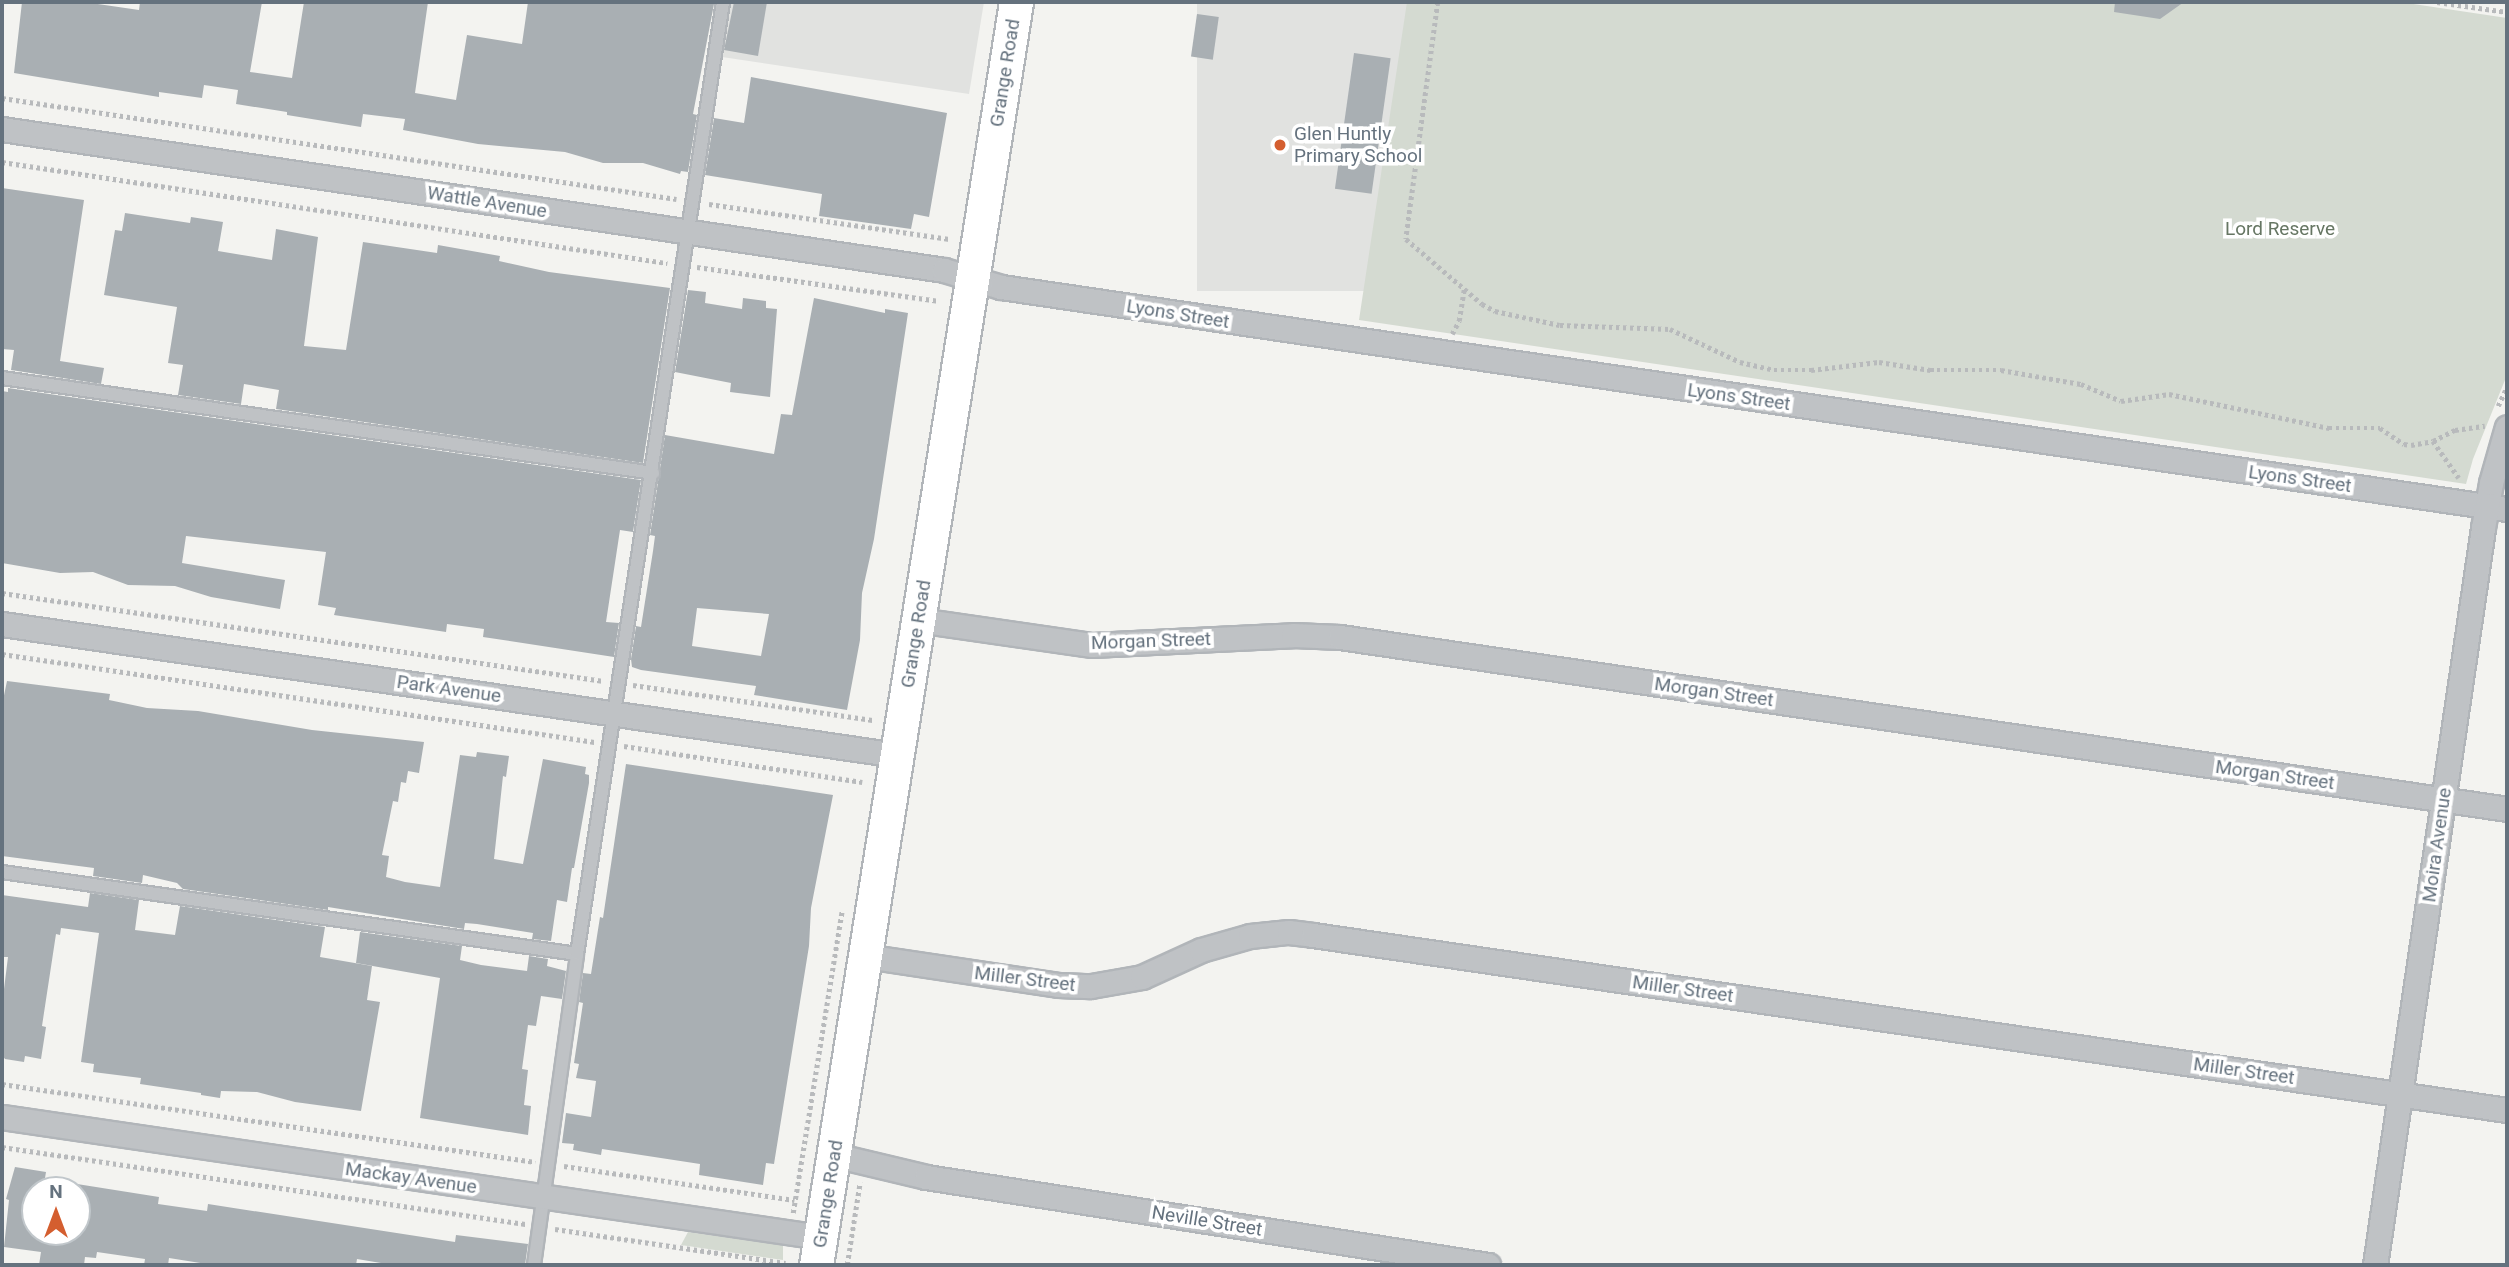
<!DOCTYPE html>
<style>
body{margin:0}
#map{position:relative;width:2509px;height:1267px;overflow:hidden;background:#f3f3f0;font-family:Roboto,sans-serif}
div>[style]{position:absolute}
.built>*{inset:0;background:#e1e2e0;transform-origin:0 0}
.green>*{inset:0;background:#d4dad1}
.building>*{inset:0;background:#a9afb3;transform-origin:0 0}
.path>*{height:4.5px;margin-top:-2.25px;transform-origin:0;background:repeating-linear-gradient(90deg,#b8babc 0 3.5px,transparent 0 7px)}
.roads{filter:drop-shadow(2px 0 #b1b5b9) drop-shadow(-2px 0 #b1b5b9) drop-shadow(0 2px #b1b5b9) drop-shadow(0 -2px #b1b5b9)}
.service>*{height:12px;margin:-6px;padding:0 6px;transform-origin:6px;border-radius:6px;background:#bfc2c5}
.minor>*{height:23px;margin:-11.5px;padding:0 11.5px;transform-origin:11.5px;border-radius:11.5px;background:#bfc2c5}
.secondary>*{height:33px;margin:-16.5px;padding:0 16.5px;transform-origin:16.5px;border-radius:16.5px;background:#fff}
.dots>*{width:19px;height:19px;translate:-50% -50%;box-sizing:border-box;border:4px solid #fff;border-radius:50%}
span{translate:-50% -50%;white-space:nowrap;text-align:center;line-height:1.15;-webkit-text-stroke:7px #fff;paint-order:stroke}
.street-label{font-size:19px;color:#65727e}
.poi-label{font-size:19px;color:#65727e}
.left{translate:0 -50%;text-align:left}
.park-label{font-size:19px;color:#667663}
.frame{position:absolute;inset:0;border:4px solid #65727e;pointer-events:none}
.north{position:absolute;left:21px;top:1176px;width:70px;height:70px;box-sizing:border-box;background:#fff;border:2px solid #c1c7cb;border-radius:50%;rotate:0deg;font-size:19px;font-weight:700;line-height:28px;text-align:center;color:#65727e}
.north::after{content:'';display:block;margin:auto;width:24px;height:32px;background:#d45e2f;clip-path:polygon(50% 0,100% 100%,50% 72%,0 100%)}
</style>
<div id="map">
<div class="built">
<div style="clip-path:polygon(731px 2px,984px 2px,969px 94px,722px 57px)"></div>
<div style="left:1197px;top:2px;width:210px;height:289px"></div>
</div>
<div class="green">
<div style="clip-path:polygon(1407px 2px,2400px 2px,2507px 18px,2507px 375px,2473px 459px,2466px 484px,1359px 320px)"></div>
<div style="clip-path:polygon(688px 1232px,780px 1245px,783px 1246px,783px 1260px,681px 1245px)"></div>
</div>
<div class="building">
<div style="clip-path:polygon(22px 2px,84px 2px,139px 10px,140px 2px,262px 2px,250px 72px,292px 78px,304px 2px,428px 2px,415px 93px,456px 100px,467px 35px,522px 44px,528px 2px,714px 4px,693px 114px,697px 115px,688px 172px,681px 171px,680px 174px,643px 163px,603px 163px,565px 152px,478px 144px,403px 130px,405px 119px,363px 114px,361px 127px,287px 115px,287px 112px,236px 104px,238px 90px,204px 85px,202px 98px,159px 92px,159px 97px,14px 73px)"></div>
<div style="clip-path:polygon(734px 2px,767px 2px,758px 56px,724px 50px)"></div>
<div style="clip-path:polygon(2115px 2px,2184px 2px,2160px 19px,2114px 12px)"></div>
<div style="left:1197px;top:14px;width:22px;height:43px;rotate:8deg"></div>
<div style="left:1354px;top:53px;width:37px;height:137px;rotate:8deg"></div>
<div style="clip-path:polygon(751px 77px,947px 113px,929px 217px,914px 214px,911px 229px,819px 216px,822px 194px,705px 175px,714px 118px,744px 123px)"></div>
<div style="clip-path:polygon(2px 188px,84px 200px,60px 361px,104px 368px,101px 384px,11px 370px,14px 350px,2px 349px)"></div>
<div style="clip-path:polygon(125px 213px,190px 223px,191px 217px,223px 222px,218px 251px,272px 260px,276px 229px,318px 237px,304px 346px,346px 350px,363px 242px,437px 253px,438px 245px,500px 256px,499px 261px,549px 272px,670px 288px,643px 463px,276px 409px,279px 390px,244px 384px,241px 404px,178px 395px,183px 365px,168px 363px,177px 307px,104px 295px,115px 230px,122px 231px)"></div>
<div style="clip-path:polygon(688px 290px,706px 292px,705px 303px,742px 309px,743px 298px,766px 301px,766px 308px,777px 309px,770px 397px,730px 392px,731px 383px,675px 372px)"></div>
<div style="clip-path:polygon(evenodd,814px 298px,885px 313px,885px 309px,908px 313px,874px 539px,862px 593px,860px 640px,847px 710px,754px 695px,756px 686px,641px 670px,632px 667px,631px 659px,636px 626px,641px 627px,653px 551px,655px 536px,650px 535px,665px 435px,774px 454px,781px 414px,792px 415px,814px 298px,697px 608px,769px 614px,761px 656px,692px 646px,697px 608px)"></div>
<div style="clip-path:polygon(8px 388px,641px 480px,633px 532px,620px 530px,606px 622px,619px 623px,614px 657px,483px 637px,484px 629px,447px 624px,446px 632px,334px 615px,336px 608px,318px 605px,326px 552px,186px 536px,182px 563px,285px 580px,280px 609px,211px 597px,175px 586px,128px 585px,93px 572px,60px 573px,2px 563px,2px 391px,8px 392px)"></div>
<div style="clip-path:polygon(7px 681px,110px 694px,109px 700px,147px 708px,198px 711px,312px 730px,424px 742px,419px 773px,408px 771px,406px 783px,401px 782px,398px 802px,393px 801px,382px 855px,389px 856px,386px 877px,405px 882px,440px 887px,460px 755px,476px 757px,477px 752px,509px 756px,506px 777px,503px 776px,494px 859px,523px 864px,543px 759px,586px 767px,585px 774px,589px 775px,589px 783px,574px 868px,572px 868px,567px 902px,557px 900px,551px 941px,532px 939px,533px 933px,477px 924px,465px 923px,464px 929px,328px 907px,328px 910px,183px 889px,177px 883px,143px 875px,142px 883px,93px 876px,94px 868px,2px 856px,2px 705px)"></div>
<div style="clip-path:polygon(626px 764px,833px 795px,811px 908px,809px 946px,774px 1164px,766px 1163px,763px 1185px,699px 1175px,700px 1164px,602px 1149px,601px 1155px,573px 1150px,574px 1144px,562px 1143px,566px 1113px,591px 1117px,596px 1081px,576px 1078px,579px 1064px,574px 1063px,583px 1003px,579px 1002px,583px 973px,591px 974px,600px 917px,603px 918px)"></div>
<div style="clip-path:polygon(90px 893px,139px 900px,135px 930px,175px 935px,180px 906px,325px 927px,320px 957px,372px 966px,367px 1000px,380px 1002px,361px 1111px,295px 1102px,257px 1092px,221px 1091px,220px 1098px,201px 1095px,201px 1093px,140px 1084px,141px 1078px,93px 1072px,94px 1064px,81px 1062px,99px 933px,61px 928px,60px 935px,56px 934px,42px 1026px,46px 1027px,41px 1059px,25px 1056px,24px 1062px,5px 1059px,2px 1055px,2px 1005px,8px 957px,2px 957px,2px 895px,88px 907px)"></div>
<div style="clip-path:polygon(360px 932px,462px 946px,460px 960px,481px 965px,527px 971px,529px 956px,548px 959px,547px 966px,566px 971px,562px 999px,541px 996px,536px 1026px,528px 1025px,522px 1069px,528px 1070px,524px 1105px,531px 1106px,528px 1135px,420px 1118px,440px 978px,356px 963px)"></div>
<div style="clip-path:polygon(15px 1167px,46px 1172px,43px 1190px,35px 1190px,35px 1232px,77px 1232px,77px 1184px,159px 1197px,158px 1204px,207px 1211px,208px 1204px,455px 1242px,456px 1235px,528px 1244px,525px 1265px,393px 1265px,357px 1259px,356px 1265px,213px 1265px,169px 1258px,168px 1265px,144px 1265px,145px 1259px,97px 1252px,96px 1258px,85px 1257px,84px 1265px,39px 1265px,41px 1252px,4px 1247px,9px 1200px,6px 1199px)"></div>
</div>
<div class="path">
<div style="left:1438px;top:2px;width:239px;rotate:97.7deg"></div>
<div style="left:1406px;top:239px;width:100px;rotate:40.5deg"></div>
<div style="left:1482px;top:304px;width:15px;rotate:28deg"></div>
<div style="left:1495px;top:311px;width:66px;rotate:12.2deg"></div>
<div style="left:1560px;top:325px;width:110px;rotate:2.1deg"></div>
<div style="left:1670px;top:329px;width:77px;rotate:25.2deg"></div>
<div style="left:1740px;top:362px;width:35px;rotate:13deg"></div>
<div style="left:1774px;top:370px;width:37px"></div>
<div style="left:1811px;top:370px;width:68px;rotate:-6.7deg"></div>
<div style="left:1879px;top:362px;width:52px;rotate:8.9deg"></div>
<div style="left:1930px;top:370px;width:71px"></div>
<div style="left:2001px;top:370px;width:81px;rotate:9.9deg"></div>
<div style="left:2081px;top:384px;width:43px;rotate:23deg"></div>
<div style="left:2121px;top:401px;width:49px;rotate:-8.3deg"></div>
<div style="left:2169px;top:394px;width:164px;rotate:12deg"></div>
<div style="left:2329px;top:428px;width:51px"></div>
<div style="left:2380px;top:428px;width:29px;rotate:34deg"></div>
<div style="left:2404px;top:444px;width:7px;rotate:8deg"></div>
<div style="left:2411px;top:445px;width:22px;rotate:-10deg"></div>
<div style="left:2433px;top:441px;width:25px;rotate:-27deg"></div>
<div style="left:2455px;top:430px;width:30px;rotate:-8deg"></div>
<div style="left:2437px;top:2px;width:71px;rotate:8.1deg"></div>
<div style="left:2px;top:98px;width:682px;rotate:8.52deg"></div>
<div style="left:2px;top:162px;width:673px;rotate:8.64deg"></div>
<div style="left:709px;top:204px;width:243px;rotate:8.3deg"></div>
<div style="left:697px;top:267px;width:243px;rotate:8deg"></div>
<div style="left:1452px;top:334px;width:15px;rotate:-62deg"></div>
<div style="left:1459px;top:321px;width:32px;rotate:-81deg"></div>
<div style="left:2498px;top:406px;width:21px;rotate:-65deg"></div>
<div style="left:2433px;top:441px;width:45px;rotate:54.9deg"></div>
<div style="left:2px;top:593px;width:608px;rotate:8.32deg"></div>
<div style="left:2px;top:654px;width:599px;rotate:8.44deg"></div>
<div style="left:633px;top:685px;width:242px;rotate:8.3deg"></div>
<div style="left:624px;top:746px;width:241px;rotate:8.6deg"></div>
<div style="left:2px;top:1084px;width:539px;rotate:8.33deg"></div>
<div style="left:2px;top:1147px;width:529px;rotate:8.38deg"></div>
<div style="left:564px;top:1166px;width:233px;rotate:8.4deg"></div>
<div style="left:793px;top:1213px;width:306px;rotate:-80.8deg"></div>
<div style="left:555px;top:1229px;width:233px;rotate:8.4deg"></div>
<div style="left:847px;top:1265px;width:84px;rotate:-81.1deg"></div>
</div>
<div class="roads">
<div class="service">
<div style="left:2px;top:378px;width:658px;rotate:8.3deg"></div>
<div style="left:2px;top:872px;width:581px;rotate:8.12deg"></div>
<div style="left:534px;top:1265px;width:314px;rotate:-82.1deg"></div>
<div style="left:577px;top:954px;width:963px;rotate:-81.28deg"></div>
</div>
<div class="minor">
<div style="left:2px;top:129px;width:952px;rotate:8.51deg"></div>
<div style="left:944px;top:270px;width:59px;rotate:16.6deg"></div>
<div style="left:1001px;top:287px;width:1522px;rotate:8.39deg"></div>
<div style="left:918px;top:620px;width:176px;rotate:8.2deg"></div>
<div style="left:1092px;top:645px;width:201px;rotate:-2.8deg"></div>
<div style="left:1293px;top:635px;width:47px;rotate:2.4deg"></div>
<div style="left:1340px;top:637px;width:1180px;rotate:8.38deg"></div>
<div style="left:2px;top:624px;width:905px;rotate:8.33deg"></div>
<div style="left:865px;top:956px;width:195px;rotate:8.5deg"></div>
<div style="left:1058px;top:985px;width:33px;rotate:2deg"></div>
<div style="left:1091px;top:986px;width:52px;rotate:-10deg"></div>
<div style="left:1142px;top:977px;width:65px;rotate:-24.6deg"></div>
<div style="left:1201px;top:950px;width:51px;rotate:-15.9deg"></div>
<div style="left:1250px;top:936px;width:39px;rotate:-6deg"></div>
<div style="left:1289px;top:932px;width:24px;rotate:7deg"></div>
<div style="left:1313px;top:935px;width:1207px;rotate:8.34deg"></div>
<div style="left:2px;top:1117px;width:828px;rotate:8.34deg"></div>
<div style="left:834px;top:1155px;width:95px;rotate:13.4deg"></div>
<div style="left:926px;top:1177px;width:569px;rotate:8.9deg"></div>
<div style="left:2375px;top:1265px;width:745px;rotate:-81.66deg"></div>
<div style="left:2483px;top:528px;width:46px;rotate:-79.9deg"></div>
<div style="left:2491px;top:483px;width:58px;rotate:-74.1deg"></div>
</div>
<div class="secondary">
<div style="left:816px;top:1265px;width:1279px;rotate:-81deg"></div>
</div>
</div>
<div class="dots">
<div style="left:1280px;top:145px;background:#d45e2f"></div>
</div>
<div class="street-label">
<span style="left:1005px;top:73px;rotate:-81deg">Grange Road</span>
<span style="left:487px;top:202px;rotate:9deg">Wattle Avenue</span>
<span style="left:1178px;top:314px;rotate:9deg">Lyons Street</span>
<span style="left:1739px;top:397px;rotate:8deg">Lyons Street</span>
<span style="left:2300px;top:479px;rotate:8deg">Lyons Street</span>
<span style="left:916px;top:634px;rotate:-81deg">Grange Road</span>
<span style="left:1151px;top:641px;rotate:-2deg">Morgan Street</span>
<span style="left:449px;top:689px;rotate:8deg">Park Avenue</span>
<span style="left:1714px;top:692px;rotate:8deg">Morgan Street</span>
<span style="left:2275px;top:775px;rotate:8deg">Morgan Street</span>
<span style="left:2437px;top:845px;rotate:-82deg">Moira Avenue</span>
<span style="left:1025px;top:979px;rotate:7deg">Miller Street</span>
<span style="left:1683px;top:989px;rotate:8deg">Miller Street</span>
<span style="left:2244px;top:1071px;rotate:8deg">Miller Street</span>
<span style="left:411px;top:1178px;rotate:8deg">Mackay Avenue</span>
<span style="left:828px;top:1194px;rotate:-81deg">Grange Road</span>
<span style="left:1207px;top:1221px;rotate:9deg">Neville Street</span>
</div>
<div class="poi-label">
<span class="left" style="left:1294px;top:145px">Glen Huntly<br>Primary School</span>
</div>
<div class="park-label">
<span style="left:2280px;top:229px">Lord Reserve</span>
</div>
<div class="frame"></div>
<div class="north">N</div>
</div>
